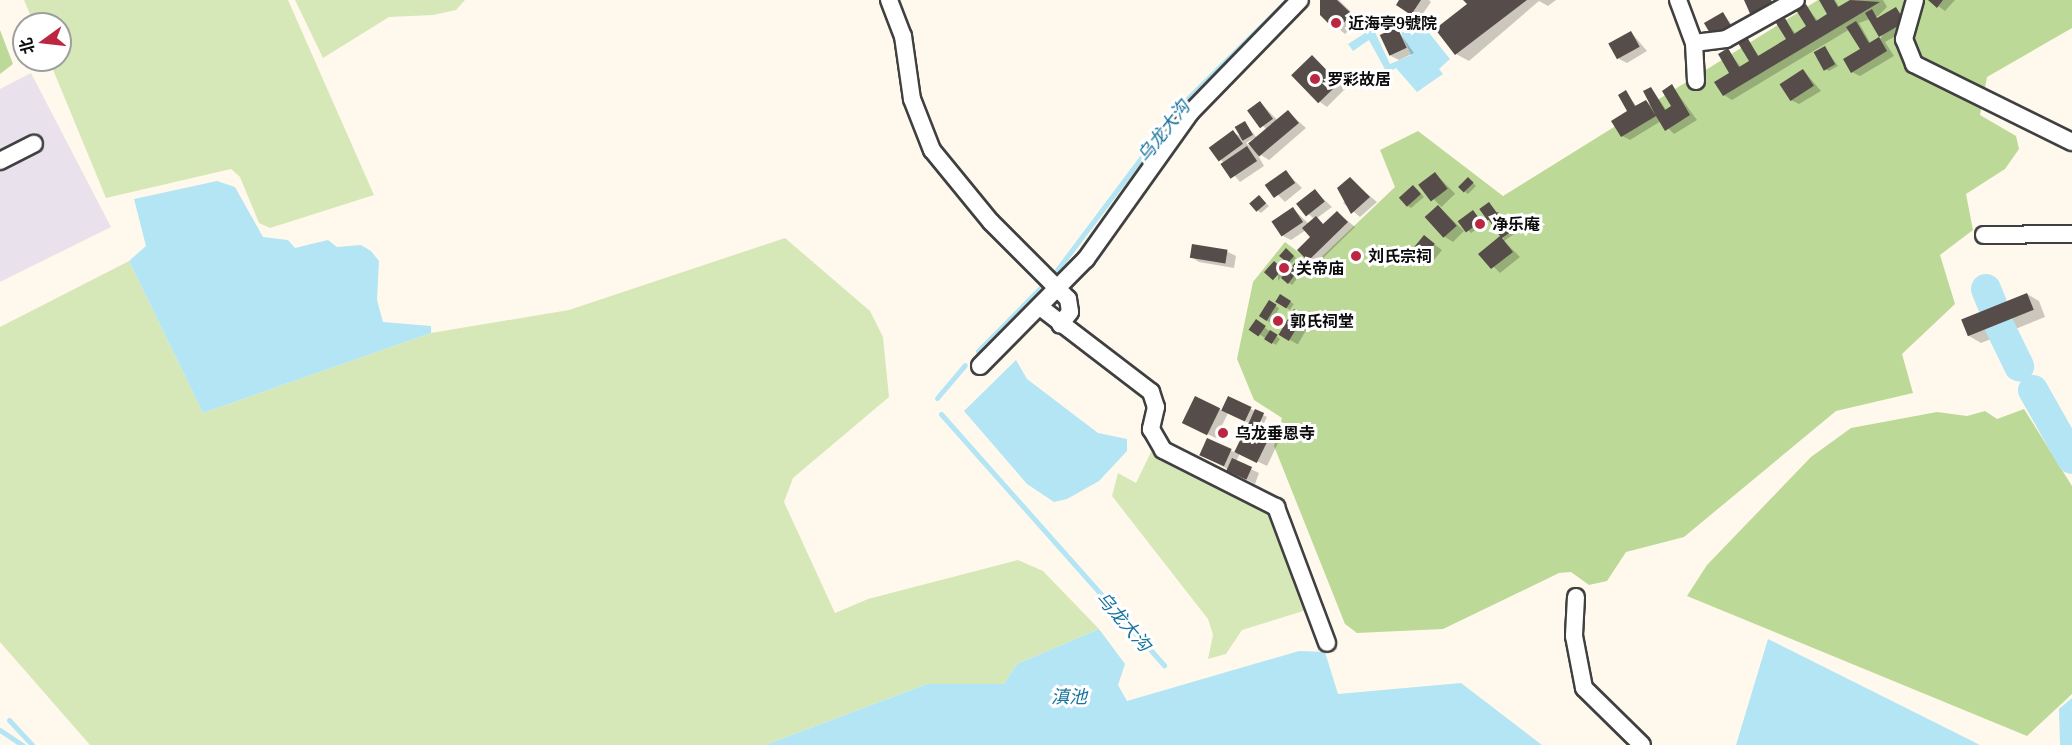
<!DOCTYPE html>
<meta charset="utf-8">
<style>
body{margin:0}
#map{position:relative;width:2072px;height:745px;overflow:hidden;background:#fff9ed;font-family:"Noto Serif","Noto Sans SC",serif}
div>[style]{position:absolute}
.industrial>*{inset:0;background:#e9e1ec}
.green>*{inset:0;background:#d7e8b8}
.forest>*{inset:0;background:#bdd997}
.water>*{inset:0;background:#b3e5f5}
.shadow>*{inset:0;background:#0003;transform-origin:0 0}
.stream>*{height:5px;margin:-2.5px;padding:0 2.5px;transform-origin:2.5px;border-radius:2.5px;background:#b3e5f5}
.river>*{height:30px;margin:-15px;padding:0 15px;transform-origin:15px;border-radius:15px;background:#b3e5f5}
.building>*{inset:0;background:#564d4a;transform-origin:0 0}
.roads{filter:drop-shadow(2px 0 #404040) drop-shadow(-2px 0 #404040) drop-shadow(0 2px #404040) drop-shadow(0 -2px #404040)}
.minor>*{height:16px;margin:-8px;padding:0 8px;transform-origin:8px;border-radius:8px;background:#fff}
.dots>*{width:16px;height:16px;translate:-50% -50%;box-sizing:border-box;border:3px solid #fff;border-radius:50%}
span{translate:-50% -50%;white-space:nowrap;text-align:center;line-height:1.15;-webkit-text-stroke:6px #fff;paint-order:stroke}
.poi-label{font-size:16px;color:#0d0d0d;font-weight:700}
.left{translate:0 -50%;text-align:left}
.water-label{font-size:18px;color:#18739d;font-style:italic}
.north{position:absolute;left:12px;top:12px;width:60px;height:60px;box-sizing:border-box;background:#fff;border:2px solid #9e9e9e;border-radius:50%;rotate:255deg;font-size:16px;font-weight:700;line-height:24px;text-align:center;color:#0d0d0d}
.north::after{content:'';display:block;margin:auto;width:21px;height:27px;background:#bb2740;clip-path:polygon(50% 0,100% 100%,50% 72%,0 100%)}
</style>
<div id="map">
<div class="industrial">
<div style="clip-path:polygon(31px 73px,111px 227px,0 282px,0 89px)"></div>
</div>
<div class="green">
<div style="clip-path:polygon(24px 0,288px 0,374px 195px,270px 228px,259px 223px,240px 177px,231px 169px,106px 198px,49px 60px,60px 60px,60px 24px,34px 24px)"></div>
<div style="clip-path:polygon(295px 0,465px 0,456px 10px,433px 15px,389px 17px,323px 58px)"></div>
<div style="clip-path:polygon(785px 238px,870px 311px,883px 337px,889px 397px,793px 478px,784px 502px,835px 613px,868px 599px,1018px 560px,1043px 571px,1099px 629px,1017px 664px,1004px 684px,927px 684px,765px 745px,90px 745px,0 642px,0 327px,129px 261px,203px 413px,431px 333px,569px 310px)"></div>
<div style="clip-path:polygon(1151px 452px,1267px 505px,1310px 609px,1242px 630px,1226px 654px,1208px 659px,1213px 635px,1208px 619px,1112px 496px,1118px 473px,1136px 483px)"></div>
</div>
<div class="forest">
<div style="clip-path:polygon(1818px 0,2072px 0,2072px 28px,1987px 77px,1980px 115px,2016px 136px,2019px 149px,2005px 169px,1966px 194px,1973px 230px,1940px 255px,1955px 304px,1902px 354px,1913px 393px,1836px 411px,1684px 537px,1626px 552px,1607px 581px,1589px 585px,1571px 572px,1559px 573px,1443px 629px,1357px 633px,1345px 624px,1274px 446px,1282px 418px,1254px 400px,1237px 359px,1253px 282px,1285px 242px,1314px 264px,1395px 187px,1380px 150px,1418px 131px,1503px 196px)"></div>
<div style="clip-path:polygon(0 30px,13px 64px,0 74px)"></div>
<div style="clip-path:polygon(2024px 409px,2072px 486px,2072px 694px,2027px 736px,1687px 596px,1707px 565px,1811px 457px,1851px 428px,1937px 412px,1967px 416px,1985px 411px,1997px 419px)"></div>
</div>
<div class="water">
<div style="clip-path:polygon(1422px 24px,1450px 59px,1439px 69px,1443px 74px,1417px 92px,1396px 68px,1387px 73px,1369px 40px,1353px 51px,1348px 44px,1373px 28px,1390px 64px,1411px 55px,1401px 33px)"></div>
<div style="clip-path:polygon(217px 181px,235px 187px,263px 237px,288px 240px,295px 248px,328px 240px,337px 247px,361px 245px,371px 251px,379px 261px,377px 300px,383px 322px,431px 326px,431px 333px,203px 413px,129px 261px,146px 246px,134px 199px)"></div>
<div style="clip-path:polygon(1016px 360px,1027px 379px,1098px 433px,1127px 439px,1127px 451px,1099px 481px,1067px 499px,1054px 502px,1027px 484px,964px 411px)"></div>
<div style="clip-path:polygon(1099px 629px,1125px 664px,1118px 685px,1127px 701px,1299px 651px,1325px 652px,1338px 694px,1461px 683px,1542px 745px,765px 745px,927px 684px,1004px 684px,1017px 664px)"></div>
<div style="clip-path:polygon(1768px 639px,1980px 745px,1736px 745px)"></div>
<div style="clip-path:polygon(2072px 698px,2072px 745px,2060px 745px,2059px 709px)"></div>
</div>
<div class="shadow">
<div style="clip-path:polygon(1322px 0,1339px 0,1359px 20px,1345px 34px,1322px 15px)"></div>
<div style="clip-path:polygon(1401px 0,1429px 0,1431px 2px,1419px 19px,1398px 5px)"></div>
<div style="clip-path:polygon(1465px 0,1556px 0,1548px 6px,1539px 1px,1469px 61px,1456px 54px,1469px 4px)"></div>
<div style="clip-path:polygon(1821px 0,1835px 0,1840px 8px,1853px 0,1883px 0,1887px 7px,1878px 16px,1859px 23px,1871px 44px,1881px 38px,1896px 9px,1912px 27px,1885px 42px,1894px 56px,1860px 76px,1852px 72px,1862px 49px,1850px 29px,1732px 100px,1724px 95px,1731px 73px,1728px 50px,1741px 67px,1752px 61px,1747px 39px,1759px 56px,1788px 39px,1785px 20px,1796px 34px,1809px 26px,1806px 6px,1818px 21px,1831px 14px)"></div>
<div style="clip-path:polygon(1930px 0,1955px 0,1945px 11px)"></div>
<div style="clip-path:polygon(1723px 14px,1740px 34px,1724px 44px)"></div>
<div style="clip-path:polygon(1397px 29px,1414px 53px,1399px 60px,1391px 56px)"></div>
<div style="clip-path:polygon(1631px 32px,1647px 51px,1627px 63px,1619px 59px)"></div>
<div style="clip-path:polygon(1825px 48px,1838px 66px,1829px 71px,1825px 69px)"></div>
<div style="clip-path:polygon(1312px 57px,1346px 88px,1327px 107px,1320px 102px)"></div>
<div style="clip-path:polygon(1803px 70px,1821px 91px,1799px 104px,1791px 100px)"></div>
<div style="clip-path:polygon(1672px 86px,1697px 120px,1674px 134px,1661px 121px,1630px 140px,1622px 136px,1630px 111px,1626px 92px,1637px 107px,1646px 101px,1652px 105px,1651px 88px,1667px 111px,1674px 106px)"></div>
<div style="clip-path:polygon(1260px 102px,1278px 121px,1288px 112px,1306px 128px,1269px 160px,1256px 152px,1264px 166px,1240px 182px,1221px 160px,1233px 132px,1243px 138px,1245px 123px,1256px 137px,1246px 143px,1259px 154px,1267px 130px,1249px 111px)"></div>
<div style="clip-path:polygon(1286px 172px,1302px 188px,1285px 202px,1269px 186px)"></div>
<div style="left:1435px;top:173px;width:29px;height:19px;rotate:46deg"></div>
<div style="clip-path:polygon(1471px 181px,1476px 186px,1468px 194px,1465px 192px)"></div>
<div style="clip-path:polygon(1360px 188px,1377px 202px,1360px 217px,1343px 203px)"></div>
<div style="clip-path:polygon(1417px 189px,1424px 197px,1411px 208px,1408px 206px)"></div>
<div style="clip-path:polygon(1315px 191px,1332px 207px,1317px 218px,1324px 225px,1337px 212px,1355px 227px,1317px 264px,1309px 260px,1313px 236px,1306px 230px,1291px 240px,1283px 236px,1293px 209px,1309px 224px,1314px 219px,1298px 204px)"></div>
<div style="clip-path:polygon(1259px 197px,1269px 206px,1261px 213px,1258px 211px)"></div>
<div style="clip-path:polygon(1489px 204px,1514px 234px,1504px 241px,1520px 257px,1500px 273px,1481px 254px,1504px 239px,1481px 209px)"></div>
<div style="clip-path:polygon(1439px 207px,1464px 231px,1453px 242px,1445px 237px)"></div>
<div style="clip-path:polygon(1473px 212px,1484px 224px,1471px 233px,1460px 222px)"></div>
<div style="clip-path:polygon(1424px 237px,1442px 250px,1430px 265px,1423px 260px)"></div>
<div style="clip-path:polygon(1193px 246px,1228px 252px,1236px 256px,1234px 268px,1199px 262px,1191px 257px)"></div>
<div style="clip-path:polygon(1290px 252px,1296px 258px,1292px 263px,1288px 261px)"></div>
<div style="clip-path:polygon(1278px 265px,1287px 273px,1300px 275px,1292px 285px,1281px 277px,1278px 281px)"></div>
<div style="clip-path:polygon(2027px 294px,2039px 301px,2045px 317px,1981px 343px,1969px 336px)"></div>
<div style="left:1281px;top:296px;width:15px;height:7px;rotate:32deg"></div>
<div style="left:1269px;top:302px;width:12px;height:17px;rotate:31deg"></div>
<div style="left:1294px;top:311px;width:20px;height:27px;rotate:30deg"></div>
<div style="clip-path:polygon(1256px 321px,1280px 339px,1276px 345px,1251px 329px)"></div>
<div style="clip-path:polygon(1196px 398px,1223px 411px,1229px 398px,1267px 417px,1261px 429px,1228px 413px,1216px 438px,1192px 427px)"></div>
<div style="clip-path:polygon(1248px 428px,1278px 443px,1267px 466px,1240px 453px,1236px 462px,1259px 473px,1255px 484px,1209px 459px,1208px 440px,1236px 453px)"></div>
</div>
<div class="stream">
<div style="left:1054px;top:274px;width:210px;rotate:-53.1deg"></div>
<div style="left:1180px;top:106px;width:151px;rotate:-44.7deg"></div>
<div style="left:978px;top:351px;width:95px;rotate:-45.4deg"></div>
<div style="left:937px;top:398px;width:43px;rotate:-49.7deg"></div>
<div style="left:941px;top:414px;width:336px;rotate:48.4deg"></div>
<div style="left:9px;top:720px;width:34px;rotate:47deg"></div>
<div style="left:0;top:730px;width:27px;rotate:34deg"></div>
</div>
<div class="river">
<div style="left:1986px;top:289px;width:16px;rotate:68deg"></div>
<div style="left:1999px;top:325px;width:46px;rotate:64deg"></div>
<div style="left:2033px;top:390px;width:79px;rotate:60.5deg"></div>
</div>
<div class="building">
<div style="clip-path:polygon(1320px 0,1337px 0,1352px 14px,1336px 31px,1320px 15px)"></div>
<div style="clip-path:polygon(1399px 0,1421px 0,1411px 15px,1396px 5px)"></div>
<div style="clip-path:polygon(1463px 0,1527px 0,1455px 55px,1435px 29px,1467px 4px)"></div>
<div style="clip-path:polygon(1744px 0,1771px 0,1774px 5px,1752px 18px)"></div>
<div style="clip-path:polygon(1819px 0,1834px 0,1838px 7px,1850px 0,1880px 2px,1723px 96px,1714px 82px,1729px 73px,1718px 54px,1728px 48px,1739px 67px,1749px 61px,1738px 43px,1747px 37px,1758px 56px,1786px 39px,1776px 23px,1785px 18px,1794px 34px,1806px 26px,1796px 10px,1806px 4px,1816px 21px,1827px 14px)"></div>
<div style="clip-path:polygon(1928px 0,1943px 0,1937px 8px)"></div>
<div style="clip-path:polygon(1896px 7px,1905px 22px,1879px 37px,1865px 13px,1872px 9px,1877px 18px)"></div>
<div style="left:1723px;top:12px;width:20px;height:22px;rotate:60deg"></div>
<div style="clip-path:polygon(1856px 21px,1869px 43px,1879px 37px,1887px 51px,1851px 73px,1843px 59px,1860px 49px,1846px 27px)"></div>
<div style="left:1397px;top:27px;width:23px;height:19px;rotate:65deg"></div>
<div style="left:1631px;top:31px;width:18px;height:26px;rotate:61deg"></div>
<div style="left:1825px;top:46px;width:21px;height:13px;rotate:61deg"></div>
<div style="left:1312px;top:55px;width:39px;height:29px;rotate:46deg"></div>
<div style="left:1803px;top:69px;width:20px;height:28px;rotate:57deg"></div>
<div style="clip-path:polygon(1672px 84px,1690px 115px,1665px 131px,1656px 116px,1621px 137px,1611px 121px,1627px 111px,1618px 95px,1626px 90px,1635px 106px,1646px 100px,1656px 116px,1643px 91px,1651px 87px,1665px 110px,1671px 106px,1662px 91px)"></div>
<div style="left:1260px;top:101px;width:22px;height:16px;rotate:54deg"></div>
<div style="left:1288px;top:110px;width:17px;height:52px;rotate:50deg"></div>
<div style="left:1245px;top:121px;width:16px;height:12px;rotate:60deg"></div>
<div style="left:1233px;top:130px;width:17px;height:30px;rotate:54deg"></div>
<div style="left:1247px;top:146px;width:18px;height:32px;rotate:56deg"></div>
<div style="left:1286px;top:170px;width:16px;height:26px;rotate:55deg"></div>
<div style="left:1435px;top:172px;width:21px;height:21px;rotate:53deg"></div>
<div style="clip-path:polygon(1350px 177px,1370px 197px,1351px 214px,1337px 188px)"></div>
<div style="left:1468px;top:177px;width:8px;height:14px;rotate:45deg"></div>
<div style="left:1413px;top:185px;width:12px;height:19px;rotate:48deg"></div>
<div style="left:1315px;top:189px;width:16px;height:24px;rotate:52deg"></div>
<div style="left:1259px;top:195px;width:11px;height:13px;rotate:49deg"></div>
<div style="left:1489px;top:202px;width:14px;height:12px;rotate:54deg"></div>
<div style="left:1438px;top:205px;width:28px;height:18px;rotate:48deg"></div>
<div style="left:1293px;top:207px;width:18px;height:26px;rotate:56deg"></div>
<div style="left:1473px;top:210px;width:14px;height:19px;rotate:54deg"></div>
<div style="clip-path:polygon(1337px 211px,1348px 222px,1308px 261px,1297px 250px,1310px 237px,1302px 228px,1316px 216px,1323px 224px)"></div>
<div style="clip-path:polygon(1498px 212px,1512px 231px,1502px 238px,1513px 252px,1491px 269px,1478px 254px,1500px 236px,1488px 219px)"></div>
<div style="left:1424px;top:235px;width:14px;height:23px;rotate:39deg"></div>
<div style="left:1192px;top:244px;width:36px;height:14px;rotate:9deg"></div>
<div style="clip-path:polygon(1286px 248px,1294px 256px,1288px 263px,1279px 256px)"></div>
<div style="left:1298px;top:259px;width:8px;height:9px;rotate:40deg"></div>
<div style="left:1274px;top:261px;width:12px;height:15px;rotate:42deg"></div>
<div style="clip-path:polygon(1291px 267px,1297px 272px,1288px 284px,1281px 278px)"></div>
<div style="left:2027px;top:293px;width:18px;height:71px;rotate:68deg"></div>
<div style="left:1280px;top:294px;width:13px;height:9px;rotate:32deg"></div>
<div style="left:1269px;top:300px;width:9px;height:19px;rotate:32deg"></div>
<div style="left:1294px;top:309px;width:12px;height:30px;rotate:31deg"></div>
<div style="left:1256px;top:319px;width:12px;height:13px;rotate:35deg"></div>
<div style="left:1270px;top:330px;width:9px;height:11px;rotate:32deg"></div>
<div style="left:1195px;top:396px;width:28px;height:30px;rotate:26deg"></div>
<div style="left:1228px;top:396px;width:26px;height:16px;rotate:25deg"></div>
<div style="left:1255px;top:409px;width:10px;height:17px;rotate:24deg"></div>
<div style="left:1247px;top:426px;width:25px;height:29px;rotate:26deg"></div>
<div style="left:1207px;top:438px;width:27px;height:19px;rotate:24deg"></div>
<div style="left:1232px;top:458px;width:22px;height:14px;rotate:24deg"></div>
</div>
<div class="roads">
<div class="minor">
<div style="left:889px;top:0;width:39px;rotate:69deg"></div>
<div style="left:903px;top:36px;width:64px;rotate:81.9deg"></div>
<div style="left:912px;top:99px;width:55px;rotate:68.6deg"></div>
<div style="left:932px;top:150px;width:93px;rotate:50.7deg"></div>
<div style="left:991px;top:222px;width:109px;rotate:45deg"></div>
<div style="left:1068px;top:299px;width:13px;rotate:81deg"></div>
<div style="left:1070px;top:312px;width:16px;rotate:128deg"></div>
<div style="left:1678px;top:0;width:46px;rotate:69.6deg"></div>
<div style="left:1694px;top:43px;width:38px;rotate:87deg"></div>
<div style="left:1915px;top:0;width:41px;rotate:105.8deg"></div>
<div style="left:1904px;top:39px;width:27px;rotate:68deg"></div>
<div style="left:1914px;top:64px;width:176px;rotate:26.3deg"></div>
<div style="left:1694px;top:43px;width:32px;rotate:-7deg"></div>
<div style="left:1726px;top:39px;width:80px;rotate:-29.1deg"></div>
<div style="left:0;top:161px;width:38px;rotate:-27deg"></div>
<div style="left:1984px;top:235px;width:88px;rotate:-0.7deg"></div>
<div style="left:1040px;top:307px;width:140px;rotate:37.4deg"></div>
<div style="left:1151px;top:392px;width:16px;rotate:72deg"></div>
<div style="left:1156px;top:407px;width:23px;rotate:103deg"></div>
<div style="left:1151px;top:429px;width:24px;rotate:60deg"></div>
<div style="left:1163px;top:450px;width:127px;rotate:26.8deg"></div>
<div style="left:1276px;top:507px;width:145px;rotate:69.4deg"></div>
<div style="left:980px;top:366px;width:151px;rotate:-45.3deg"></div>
<div style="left:1086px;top:259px;width:181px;rotate:-54.5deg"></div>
<div style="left:1191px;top:112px;width:156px;rotate:-45.8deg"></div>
<div style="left:1576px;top:597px;width:39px;rotate:93deg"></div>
<div style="left:1574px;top:636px;width:53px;rotate:79.1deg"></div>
<div style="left:1584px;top:688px;width:81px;rotate:44.5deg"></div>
</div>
</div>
<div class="dots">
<div style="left:1336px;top:23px;background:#bb2740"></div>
<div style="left:1315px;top:79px;background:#bb2740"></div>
<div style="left:1480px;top:224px;background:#bb2740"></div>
<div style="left:1356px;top:256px;background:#bb2740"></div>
<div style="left:1284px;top:268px;background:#bb2740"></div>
<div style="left:1278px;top:321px;background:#bb2740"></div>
<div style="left:1223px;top:433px;background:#bb2740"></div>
</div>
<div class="poi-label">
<span class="left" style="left:1348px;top:23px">近海亭9號院</span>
<span class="left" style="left:1327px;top:79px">罗彩故居</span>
<span class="left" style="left:1492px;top:224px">净乐庵</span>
<span class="left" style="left:1368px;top:256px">刘氏宗祠</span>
<span class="left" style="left:1296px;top:268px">关帝庙</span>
<span class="left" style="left:1290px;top:321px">郭氏祠堂</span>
<span class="left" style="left:1235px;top:433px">乌龙垂恩寺</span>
</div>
<div class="water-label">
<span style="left:1163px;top:131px;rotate:-52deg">乌龙大沟</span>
<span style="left:1124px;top:621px;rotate:49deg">乌龙大沟</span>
<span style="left:1069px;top:696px">滇池</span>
</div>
<div class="north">北</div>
</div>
